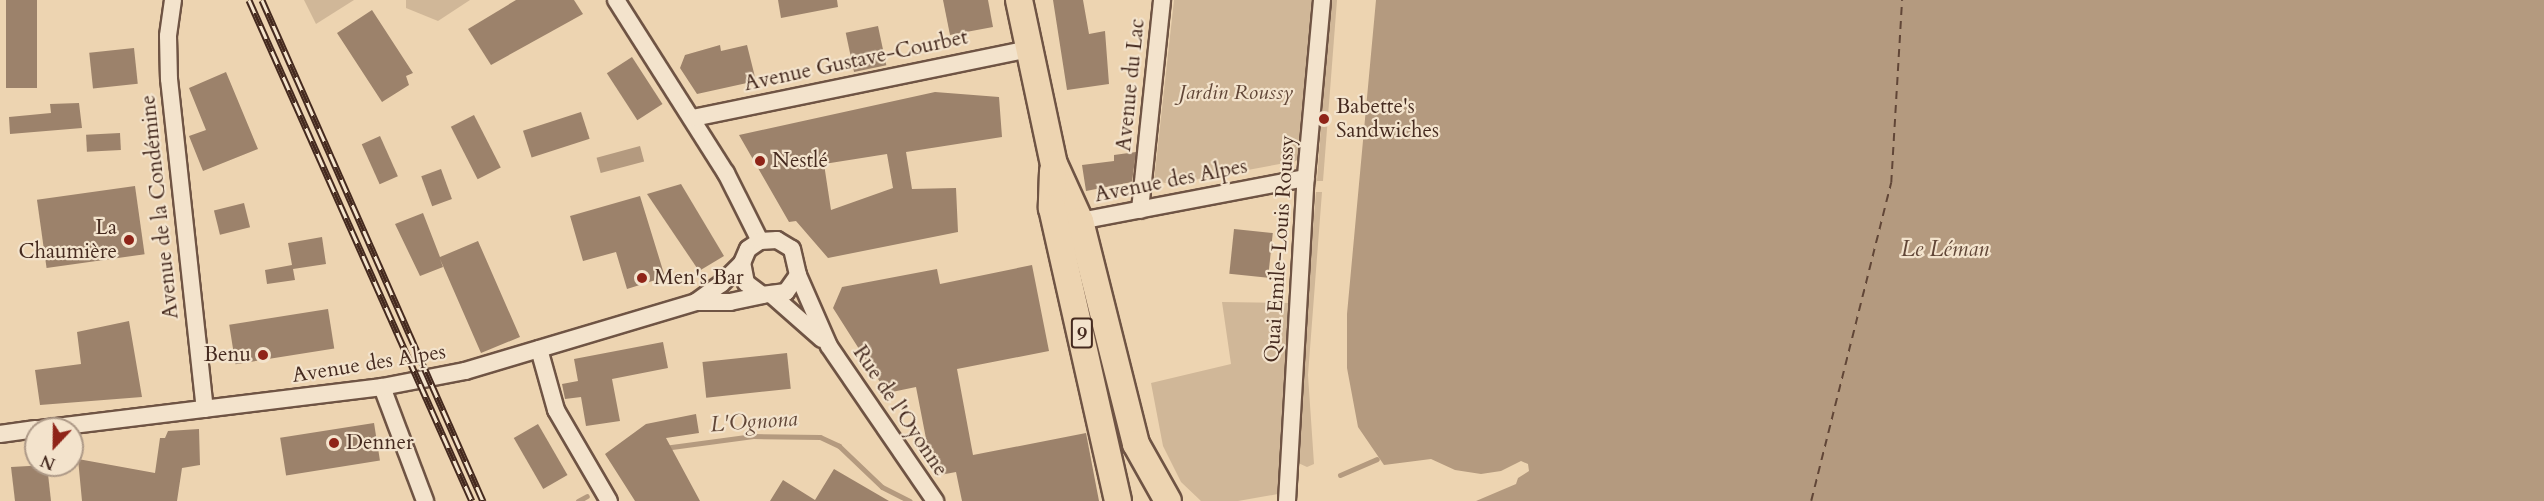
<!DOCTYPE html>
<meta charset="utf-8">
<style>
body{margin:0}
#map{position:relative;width:2544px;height:501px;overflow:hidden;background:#edd4b1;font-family:Cardo,serif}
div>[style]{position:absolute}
.green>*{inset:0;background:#d0b798}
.water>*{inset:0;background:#b49a7f;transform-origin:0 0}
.stream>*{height:5px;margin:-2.5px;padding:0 2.5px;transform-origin:2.5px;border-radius:2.5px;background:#b49a7f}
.ferry>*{height:1.5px;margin-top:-0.75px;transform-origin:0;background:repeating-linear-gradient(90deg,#614637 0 8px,transparent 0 14px)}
.building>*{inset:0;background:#9c826b;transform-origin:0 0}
.roads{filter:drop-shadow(2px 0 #6f5444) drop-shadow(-2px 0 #6f5444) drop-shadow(0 2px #6f5444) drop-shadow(0 -2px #6f5444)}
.street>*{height:16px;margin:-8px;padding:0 8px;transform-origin:8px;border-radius:8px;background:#f3e3cc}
.primary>*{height:26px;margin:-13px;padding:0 13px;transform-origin:13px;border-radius:13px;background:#edd4b1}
.rail>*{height:7px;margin-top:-3.5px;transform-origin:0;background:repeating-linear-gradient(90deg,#f3e3cc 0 14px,#452a1f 0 28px);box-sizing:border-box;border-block:2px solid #452a1f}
.dots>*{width:16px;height:16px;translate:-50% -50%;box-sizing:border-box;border:3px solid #f3e3cc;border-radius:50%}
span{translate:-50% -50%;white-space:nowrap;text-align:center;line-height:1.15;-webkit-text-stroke:4.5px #f3e3cc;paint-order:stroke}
.shield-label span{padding:2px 4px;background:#f3e3cc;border:2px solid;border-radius:4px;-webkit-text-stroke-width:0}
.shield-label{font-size:20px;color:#452a1f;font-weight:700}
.street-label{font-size:21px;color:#452a1f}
.park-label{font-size:21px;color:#614637;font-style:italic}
.poi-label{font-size:21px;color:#452a1f}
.left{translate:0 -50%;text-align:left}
.right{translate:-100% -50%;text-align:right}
.water-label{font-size:22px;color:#614637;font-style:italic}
.north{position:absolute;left:24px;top:417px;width:60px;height:60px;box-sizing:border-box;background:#f3e3cc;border:2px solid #ad9987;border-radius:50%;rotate:202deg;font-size:16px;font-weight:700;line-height:24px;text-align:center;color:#452a1f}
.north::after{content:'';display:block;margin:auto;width:21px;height:27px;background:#8f2418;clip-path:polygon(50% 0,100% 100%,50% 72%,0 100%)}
</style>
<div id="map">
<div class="green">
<div style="clip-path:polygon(304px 0,354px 0,316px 24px)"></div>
<div style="clip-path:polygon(406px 0,470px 0,438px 21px,406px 8px)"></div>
<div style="clip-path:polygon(1174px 0,1314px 0,1300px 156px,1296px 161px,1172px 184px,1154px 181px)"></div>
<div style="clip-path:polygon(1330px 0,1337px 0,1323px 181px,1317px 181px)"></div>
<div style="clip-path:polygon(1316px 192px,1322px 192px,1308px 375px,1314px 464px,1307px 467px,1296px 462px,1297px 425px)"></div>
<div style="clip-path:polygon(1222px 302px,1292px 303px,1278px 494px,1238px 501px,1201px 501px,1181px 482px,1163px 446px,1151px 383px,1231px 364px)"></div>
</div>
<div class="water">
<div style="clip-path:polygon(1376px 0,2544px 0,2544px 501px,1476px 501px,1516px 484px,1518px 478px,1529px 471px,1528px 464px,1521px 461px,1501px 471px,1481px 474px,1455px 470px,1431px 459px,1384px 465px,1358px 427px,1347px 368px,1347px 314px)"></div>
<div style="left:640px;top:146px;width:16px;height:45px;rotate:75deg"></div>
</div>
<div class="stream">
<div style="left:664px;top:448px;width:90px;rotate:-7.7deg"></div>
<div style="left:753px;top:436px;width:67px;rotate:0.9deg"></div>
<div style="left:820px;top:437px;width:21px;rotate:25deg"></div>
<div style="left:839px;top:446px;width:59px;rotate:43.6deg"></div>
<div style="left:882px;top:487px;width:31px;rotate:27deg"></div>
<div style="left:1340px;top:475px;width:40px;rotate:-23.4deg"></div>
<div style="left:578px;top:501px;width:10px;rotate:-29deg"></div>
</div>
<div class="ferry">
<div style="left:1811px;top:501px;width:328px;rotate:-75.9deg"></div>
<div style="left:1891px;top:183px;width:183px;rotate:-86.6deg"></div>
</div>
<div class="building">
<div style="left:6px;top:0;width:31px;height:88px"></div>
<div style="clip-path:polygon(516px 0,574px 0,583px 14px,491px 65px,468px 29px)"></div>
<div style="clip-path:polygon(778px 0,837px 0,838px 7px,781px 18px)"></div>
<div style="clip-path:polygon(943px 0,988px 0,993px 27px,950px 35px)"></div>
<div style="clip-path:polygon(1053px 0,1083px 0,1089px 34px,1105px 31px,1109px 84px,1067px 90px)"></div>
<div style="clip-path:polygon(372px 10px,413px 73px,406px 76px,409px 85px,382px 102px,337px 33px)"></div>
<div style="left:878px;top:26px;width:40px;height:33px;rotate:78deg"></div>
<div style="clip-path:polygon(720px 45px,721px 51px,747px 45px,756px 81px,697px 94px,680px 68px,685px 55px)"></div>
<div style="left:134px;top:48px;width:36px;height:45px;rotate:84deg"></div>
<div style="left:632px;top:57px;width:56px;height:30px;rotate:57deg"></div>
<div style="clip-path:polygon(226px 72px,258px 149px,203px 171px,189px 136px,206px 130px,189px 88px)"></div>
<div style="clip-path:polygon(evenodd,935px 92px,999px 97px,1002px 137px,906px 152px,912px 189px,956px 188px,958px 232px,828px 258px,796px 221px,789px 222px,739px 135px,935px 92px,887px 154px,893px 188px,831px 210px,824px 164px,887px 154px)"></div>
<div style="clip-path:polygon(79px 103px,82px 128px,10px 134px,9px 117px,51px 113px,50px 104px)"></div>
<div style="left:581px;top:112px;width:28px;height:61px;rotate:72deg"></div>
<div style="left:474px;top:115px;width:59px;height:26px;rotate:63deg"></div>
<div style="left:120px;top:133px;width:17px;height:34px;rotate:87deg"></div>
<div style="left:380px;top:136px;width:44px;height:20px;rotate:66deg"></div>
<div style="clip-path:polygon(1136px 152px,1132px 182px,1086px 191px,1082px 165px,1114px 161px,1114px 155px)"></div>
<div style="left:441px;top:169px;width:32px;height:21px;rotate:70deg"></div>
<div style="clip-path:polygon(681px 184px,724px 256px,699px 271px,647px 194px)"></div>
<div style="left:135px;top:186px;width:69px;height:99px;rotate:82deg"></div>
<div style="clip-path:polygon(640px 196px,665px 277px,627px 289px,616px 252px,583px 261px,570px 216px)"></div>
<div style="left:244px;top:203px;width:25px;height:31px;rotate:76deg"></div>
<div style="clip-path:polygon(423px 213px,440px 257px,478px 241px,520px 337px,481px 353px,440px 259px,443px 267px,420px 276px,395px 224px)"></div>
<div style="left:1234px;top:229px;width:39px;height:45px;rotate:6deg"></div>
<div style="clip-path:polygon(322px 237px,326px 264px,293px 269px,295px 280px,267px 284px,265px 270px,292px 265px,288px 243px)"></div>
<div style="clip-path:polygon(1032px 265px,1049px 351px,957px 369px,973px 455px,1086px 433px,1099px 501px,962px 501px,956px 472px,940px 475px,936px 453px,929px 454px,916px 387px,887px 393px,833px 308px,842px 287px,937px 269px,940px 284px)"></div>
<div style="left:328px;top:309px;width:40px;height:100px;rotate:81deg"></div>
<div style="clip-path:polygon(129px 321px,142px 397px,40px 405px,35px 370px,81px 364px,77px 332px)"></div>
<div style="clip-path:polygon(663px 342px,668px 368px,612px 379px,620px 421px,586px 426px,581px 397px,565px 399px,562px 384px,578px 381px,574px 359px)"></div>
<div style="left:787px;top:353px;width:36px;height:85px;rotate:84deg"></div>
<div style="clip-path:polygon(696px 414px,699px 433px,666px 438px,700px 501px,635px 501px,605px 454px,646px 424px)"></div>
<div style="left:374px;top:423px;width:38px;height:95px;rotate:81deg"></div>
<div style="left:538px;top:424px;width:59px;height:28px;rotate:60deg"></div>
<div style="clip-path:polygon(199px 429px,200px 465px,182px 468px,177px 501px,82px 501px,78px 459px,155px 473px,160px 438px,165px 438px,168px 431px)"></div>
<div style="clip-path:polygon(47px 465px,51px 501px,15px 501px,11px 467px)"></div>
<div style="clip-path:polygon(834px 469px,889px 501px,770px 501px,783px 480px,815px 500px)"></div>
</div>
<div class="roads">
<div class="street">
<div style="left:173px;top:0;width:36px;rotate:98deg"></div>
<div style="left:168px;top:36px;width:43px;rotate:88.7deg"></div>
<div style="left:169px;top:79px;width:332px;rotate:83.8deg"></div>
<div style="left:616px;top:0;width:205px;rotate:57.6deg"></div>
<div style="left:726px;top:173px;width:76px;rotate:63.4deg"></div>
<div style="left:693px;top:118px;width:342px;rotate:-11.6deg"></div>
<div style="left:1140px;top:210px;width:211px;rotate:-84deg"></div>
<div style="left:1080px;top:221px;width:230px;rotate:-10.8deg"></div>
<div style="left:798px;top:275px;width:77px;rotate:66.4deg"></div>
<div style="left:829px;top:346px;width:188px;rotate:55.6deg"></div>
<div style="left:773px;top:296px;width:65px;rotate:41.3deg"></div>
<div style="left:696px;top:302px;width:31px;rotate:-36deg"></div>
<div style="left:721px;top:284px;width:30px;rotate:-45deg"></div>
<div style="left:742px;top:263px;width:15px;rotate:-67deg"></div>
<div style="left:748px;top:249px;width:14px;rotate:-34deg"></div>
<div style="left:760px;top:241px;width:17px;rotate:-3deg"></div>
<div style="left:777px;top:240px;width:17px;rotate:31deg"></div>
<div style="left:792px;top:249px;width:27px;rotate:77deg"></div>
<div style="left:798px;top:275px;width:21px;rotate:125deg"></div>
<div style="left:786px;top:292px;width:24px;rotate:173deg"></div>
<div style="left:762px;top:295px;width:20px;rotate:-143deg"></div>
<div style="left:746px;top:283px;width:20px;rotate:-101deg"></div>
<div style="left:539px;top:349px;width:63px;rotate:74.4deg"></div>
<div style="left:556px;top:410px;width:105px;rotate:59.8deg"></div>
<div style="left:382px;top:387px;width:122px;rotate:69.3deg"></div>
<div style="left:40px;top:429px;width:345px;rotate:-7deg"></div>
<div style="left:382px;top:387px;width:85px;rotate:-10.9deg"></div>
<div style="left:465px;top:371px;width:241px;rotate:-16.6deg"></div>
<div style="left:696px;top:302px;width:34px"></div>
<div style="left:730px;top:302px;width:33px;rotate:-12deg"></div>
<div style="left:0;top:434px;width:36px;rotate:-8deg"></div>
<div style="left:1287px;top:501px;width:315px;rotate:-86.7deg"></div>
<div style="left:1305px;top:187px;width:188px;rotate:-84.8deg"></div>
</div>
<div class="primary">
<div style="left:1019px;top:0;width:168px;rotate:78deg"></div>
<div style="left:1054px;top:164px;width:63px;rotate:65.5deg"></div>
<div style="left:1080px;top:221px;width:230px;rotate:75.9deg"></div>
<div style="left:1136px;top:444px;width:65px;rotate:60.7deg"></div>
<div style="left:1053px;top:171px;width:37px;rotate:92deg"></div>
<div style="left:1052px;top:208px;width:300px;rotate:77.3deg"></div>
</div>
</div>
<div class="rail">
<div style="left:249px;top:0;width:548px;rotate:66.01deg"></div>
<div style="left:262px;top:0;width:548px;rotate:66.2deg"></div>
</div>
<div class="dots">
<div style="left:1324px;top:119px;background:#8f2418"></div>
<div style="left:760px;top:161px;background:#8f2418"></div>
<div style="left:129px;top:240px;background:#8f2418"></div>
<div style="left:642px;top:278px;background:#8f2418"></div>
<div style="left:263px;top:355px;background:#8f2418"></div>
<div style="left:334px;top:443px;background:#8f2418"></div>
</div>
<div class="shield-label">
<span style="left:1082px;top:333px">9</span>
</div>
<div class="street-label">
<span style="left:856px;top:61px;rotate:-12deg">Avenue Gustave-Courbet</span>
<span style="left:1131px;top:85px;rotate:-84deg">Avenue du Lac</span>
<span style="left:1171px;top:181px;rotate:-11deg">Avenue des Alpes</span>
<span style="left:160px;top:207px;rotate:-96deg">Avenue de la Condémine</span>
<span style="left:1280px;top:249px;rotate:-86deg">Quai Emile-Louis Roussy</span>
<span style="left:369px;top:364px;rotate:-9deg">Avenue des Alpes</span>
<span style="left:900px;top:411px;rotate:56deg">Rue de l'Oyonne</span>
</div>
<div class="park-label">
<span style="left:1236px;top:93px">Jardin Roussy</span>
</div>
<div class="poi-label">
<span class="left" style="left:1336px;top:119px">Babette's<br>Sandwiches</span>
<span class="left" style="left:772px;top:161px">Nestlé</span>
<span class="right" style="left:117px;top:240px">La<br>Chaumière</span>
<span class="left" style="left:654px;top:278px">Men's Bar</span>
<span class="right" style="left:251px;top:355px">Benu</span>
<span class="left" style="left:346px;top:443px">Denner</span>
</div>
<div class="water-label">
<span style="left:1945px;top:250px">Le Léman</span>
<span style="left:754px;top:422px;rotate:-4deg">L'Ognona</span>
</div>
<div class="north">N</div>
</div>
